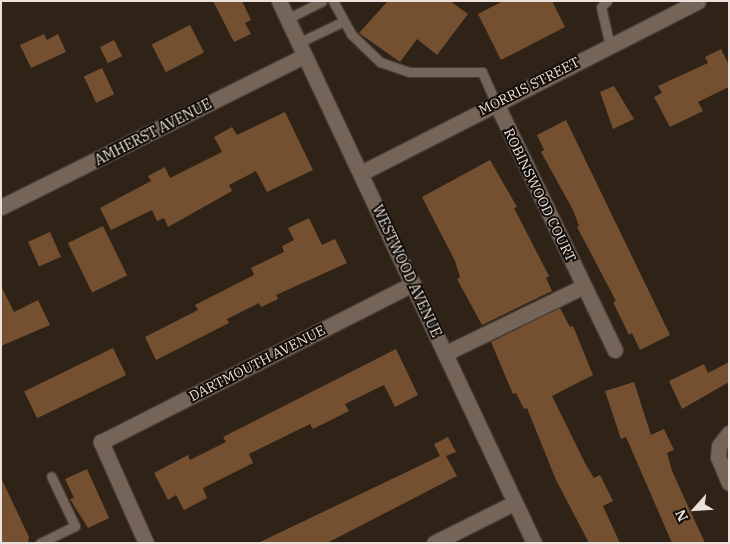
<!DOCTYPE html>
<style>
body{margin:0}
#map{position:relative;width:730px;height:544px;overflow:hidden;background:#2f2217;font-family:"IBM Plex Serif",serif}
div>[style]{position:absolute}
.building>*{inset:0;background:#745031;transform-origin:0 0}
.roads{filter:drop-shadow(1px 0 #4a3e37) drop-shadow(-1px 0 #4a3e37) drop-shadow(0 1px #4a3e37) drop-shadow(0 -1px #4a3e37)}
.lane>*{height:9px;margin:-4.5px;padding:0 4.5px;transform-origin:4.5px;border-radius:4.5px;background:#756559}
.street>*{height:15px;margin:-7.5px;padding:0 7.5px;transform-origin:7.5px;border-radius:7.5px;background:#756559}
span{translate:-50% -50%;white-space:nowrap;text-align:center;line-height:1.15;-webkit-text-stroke:4px #120d08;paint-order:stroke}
.street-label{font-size:14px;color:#ebe1da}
.frame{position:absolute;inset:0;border:2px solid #ebe1da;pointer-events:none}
.north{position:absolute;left:670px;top:484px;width:50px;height:50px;-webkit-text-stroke:4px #120d08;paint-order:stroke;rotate:244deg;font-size:14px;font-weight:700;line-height:20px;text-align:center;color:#ebe1da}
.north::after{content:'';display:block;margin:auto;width:18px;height:22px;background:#ebe1da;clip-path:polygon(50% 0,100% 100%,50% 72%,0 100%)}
</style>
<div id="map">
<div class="building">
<div style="clip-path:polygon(213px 1px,242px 1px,251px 20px,245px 23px,251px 34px,234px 42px)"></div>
<div style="clip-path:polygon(388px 1px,450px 1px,468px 14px,437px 55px,417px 39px,400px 62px,359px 33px)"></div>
<div style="clip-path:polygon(503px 1px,552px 1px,565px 27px,501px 60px,478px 14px)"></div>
<div style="left:190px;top:25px;width:31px;height:43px;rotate:63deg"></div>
<div style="clip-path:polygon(44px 34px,47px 40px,58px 34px,66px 52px,31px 68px,20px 45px)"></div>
<div style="left:114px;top:40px;width:18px;height:16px;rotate:63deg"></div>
<div style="clip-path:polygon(721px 49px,729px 65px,729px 87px,698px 102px,703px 111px,670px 127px,654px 97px,662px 93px,658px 86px,708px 63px,705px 57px)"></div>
<div style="left:102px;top:68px;width:29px;height:20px;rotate:65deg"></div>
<div style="clip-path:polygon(614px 86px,634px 119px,613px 129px,600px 92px)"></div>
<div style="clip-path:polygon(285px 112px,313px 170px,267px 192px,256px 171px,229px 185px,232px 191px,168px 227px,164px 218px,157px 221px,152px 210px,111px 230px,100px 208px,151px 181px,148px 176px,165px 167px,170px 178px,222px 152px,214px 137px,232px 127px,237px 135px)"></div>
<div style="clip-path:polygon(566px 120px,670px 335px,640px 350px,632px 333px,629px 335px,613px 302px,616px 301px,577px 227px,579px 226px,573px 210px,541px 152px,544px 150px,537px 135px)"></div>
<div style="clip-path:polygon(490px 160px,517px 207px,514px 208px,549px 276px,546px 278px,552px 291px,482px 325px,457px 279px,460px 277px,455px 261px,422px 197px)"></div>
<div style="clip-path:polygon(309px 218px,322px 245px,335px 239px,347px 263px,276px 295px,278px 299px,261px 307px,259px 303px,227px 319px,229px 323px,156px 360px,145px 337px,198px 310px,195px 305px,254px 275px,251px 268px,284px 252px,282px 246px,294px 240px,288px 228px)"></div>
<div style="left:103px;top:226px;width:55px;height:39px;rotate:64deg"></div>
<div style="left:50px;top:232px;width:27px;height:24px;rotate:66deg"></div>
<div style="clip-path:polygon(1px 286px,14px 312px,38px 300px,50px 325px,1px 346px)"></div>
<div style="clip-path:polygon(560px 308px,570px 327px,573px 326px,593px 375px,552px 396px,586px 465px,594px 478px,600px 475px,613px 501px,603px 506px,620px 543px,589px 543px,556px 480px,527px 408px,524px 409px,516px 393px,513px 394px,491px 342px)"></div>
<div style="left:113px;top:348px;width:30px;height:99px;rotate:64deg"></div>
<div style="clip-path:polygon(396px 349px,418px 395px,395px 407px,384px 385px,345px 404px,349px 411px,313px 429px,310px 424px,249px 454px,253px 463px,203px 488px,207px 498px,184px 510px,176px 495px,168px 500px,154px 473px,188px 455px,190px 460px,226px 442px,223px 437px)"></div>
<div style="clip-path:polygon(729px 362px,729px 382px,682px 409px,669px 381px,704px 364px,708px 373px)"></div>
<div style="clip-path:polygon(634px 382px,651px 435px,664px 429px,674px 450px,667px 453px,672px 471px,705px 543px,672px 543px,626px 437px,621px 439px,605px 391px)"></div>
<div style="clip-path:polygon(448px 437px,456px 452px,446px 456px,457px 476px,327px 543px,258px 543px,440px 456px,434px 444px)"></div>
<div style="clip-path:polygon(87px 469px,109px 518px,88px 528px,70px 499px,74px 498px,65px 479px)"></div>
<div style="clip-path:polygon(1px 478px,29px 537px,28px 543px,1px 543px)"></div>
</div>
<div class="roads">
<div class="lane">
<div style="left:333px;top:1px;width:38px;rotate:61deg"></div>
<div style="left:351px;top:34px;width:40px;rotate:44deg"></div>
<div style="left:380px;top:62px;width:31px;rotate:19deg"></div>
<div style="left:409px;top:72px;width:73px"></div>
<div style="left:482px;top:72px;width:34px;rotate:66deg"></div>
<div style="left:607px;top:1px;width:8px;rotate:135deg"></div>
<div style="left:601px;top:7px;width:39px;rotate:77deg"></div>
<div style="left:287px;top:19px;width:39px;rotate:-27deg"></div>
<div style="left:298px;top:43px;width:49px;rotate:-25.5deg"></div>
<div style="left:40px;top:543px;width:39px;rotate:-26deg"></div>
<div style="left:75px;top:526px;width:55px;rotate:-115.6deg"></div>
</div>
<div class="street">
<div style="left:279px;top:1px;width:599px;rotate:64.8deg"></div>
<div style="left:496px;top:103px;width:274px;rotate:64.3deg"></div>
<div style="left:361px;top:173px;width:378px;rotate:-27deg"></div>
<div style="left:1px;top:207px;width:339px;rotate:-26.5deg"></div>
<div style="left:446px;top:353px;width:153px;rotate:-25.9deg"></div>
<div style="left:729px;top:433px;width:16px;rotate:128deg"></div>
<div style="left:719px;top:446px;width:11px;rotate:95deg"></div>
<div style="left:718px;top:457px;width:28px;rotate:67deg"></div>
<div style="left:146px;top:543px;width:111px;rotate:-114deg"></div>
<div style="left:101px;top:442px;width:350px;rotate:-26.9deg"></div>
<div style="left:434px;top:543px;width:89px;rotate:-26.6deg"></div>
</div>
</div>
<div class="street-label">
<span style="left:529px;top:86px;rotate:-27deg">MORRIS STREET</span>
<span style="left:153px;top:132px;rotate:-27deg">AMHERST AVENUE</span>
<span style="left:540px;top:195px;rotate:64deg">ROBINSWOOD COURT</span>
<span style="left:407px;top:271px;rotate:65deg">WESTWOOD AVENUE</span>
<span style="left:257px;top:363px;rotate:-27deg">DARTMOUTH AVENUE</span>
</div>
<div class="frame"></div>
<div class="north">N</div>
</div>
